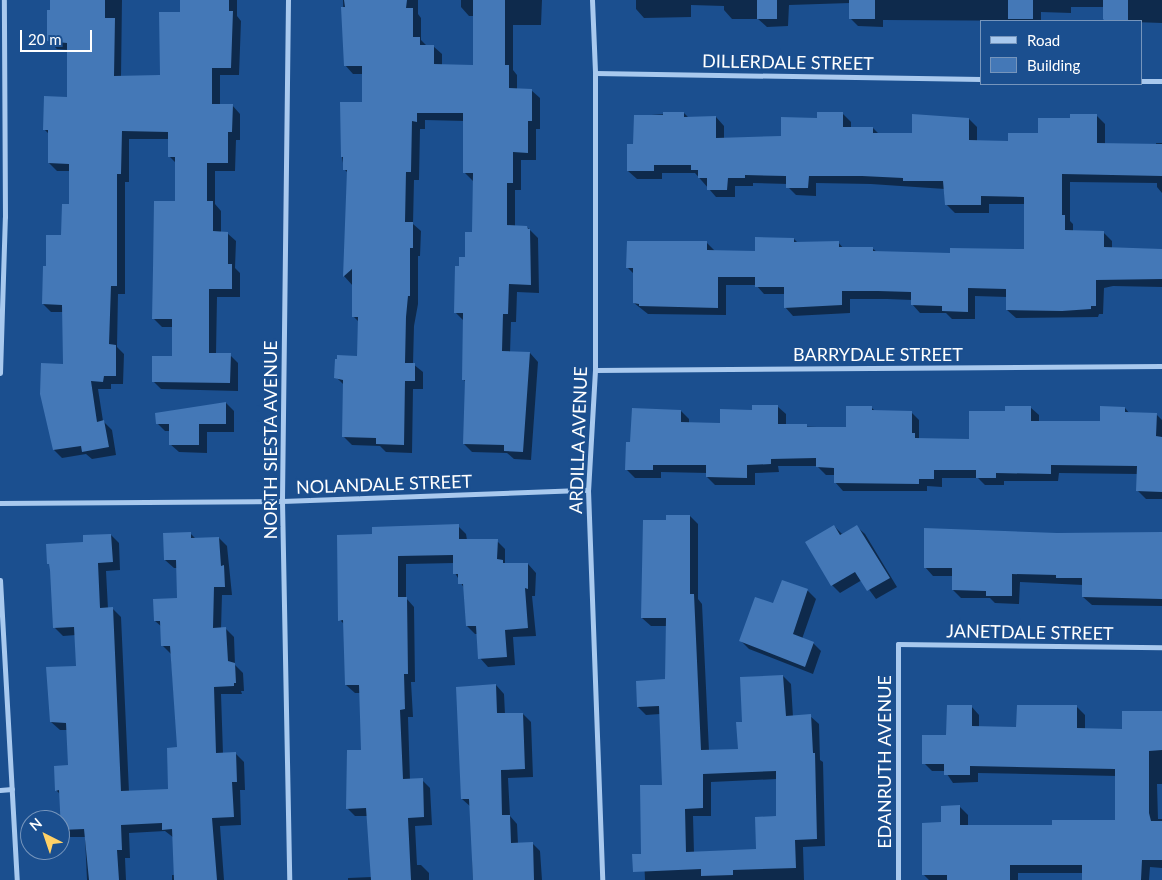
<!DOCTYPE html>
<style>
body{margin:0}
#map{position:relative;width:1162px;height:880px;overflow:hidden;background:#1b4f8f;font-family:Lato,sans-serif}
div>[style]{position:absolute}
.shadow>*{inset:0;background:#0007}
.building>*{inset:0;background:#4478b7;transform-origin:0 0}
.street>*{height:5px;margin:-2.5px;padding:0 2.5px;transform-origin:2.5px;border-radius:2.5px;background:#a9c9ee}
span{translate:-50% -50%;white-space:nowrap;text-align:center;line-height:1.15;-webkit-text-stroke:4.5px #1b4f8f;paint-order:stroke}
.street-label{font-size:18px;color:#fff}
.legend{position:absolute;left:980px;top:20px;width:162px;height:65px;box-sizing:border-box;background:#1b4f8f;border:1px solid #7695bc;margin:0;padding:6px 9px;list-style:none;font-size:15px;color:#fff}
.legend li{display:flex;align-items:center;gap:10px;height:25px}
.legend b{width:25px;border:1px solid #7695bc}
.north{position:absolute;left:20px;top:810px;width:50px;height:50px;box-sizing:border-box;background:#1b4f8f;border:1px solid #7695bc;border-radius:50%;rotate:319deg;font-size:14px;font-weight:700;line-height:20px;text-align:center;color:#fff}
.north::after{content:'';display:block;margin:auto;width:18px;height:22px;background:#ffd166;clip-path:polygon(50% 0,100% 100%,50% 72%,0 100%)}
.scale{position:absolute;left:20px;top:30px;width:72px;height:22px;box-sizing:border-box;border:2px solid #fff;border-top:0;padding-left:6px;font-size:15px;line-height:18px;white-space:nowrap;color:#fff;-webkit-text-stroke:4px #1b4f8f;paint-order:stroke}
</style>
<div id="map">
<div class="shadow">
<div style="clip-path:polygon(51px 0,122px 0,121px 77px,161px 76px,181px 13px,181px 0,237px 0,237px 16px,241px 21px,239px 75px,220px 75px,220px 105px,232px 105px,240px 114px,240px 140px,236px 140px,235px 171px,215px 171px,215px 204px,221px 211px,221px 233px,227px 233px,236px 241px,235px 268px,240px 273px,240px 297px,217px 297px,216px 354px,230px 355px,238px 363px,238px 391px,161px 389px,153px 381px,173px 357px,173px 327px,162px 327px,154px 319px,176px 202px,176px 163px,169px 156px,169px 139px,129px 139px,129px 182px,125px 182px,125px 294px,118px 294px,117px 347px,124px 354px,123px 384px,111px 384px,111px 389px,98px 389px,103px 421px,112px 430px,116px 455px,92px 459px,86px 454px,62px 458px,54px 450px,65px 365px,63px 312px,51px 312px,43px 304px,47px 268px,62px 236px,71px 206px,71px 171px,57px 171px,49px 163px,49px 134px,44px 129px,69px 98px,69px 50px,57px 49px,48px 40px)"></div>
<div style="clip-path:polygon(343px 0,418px 0,418px 14px,421px 18px,421px 40px,427px 46px,433px 46px,442px 54px,442px 66px,474px 66px,474px 16px,469px 16px,461px 7px,461px 0,542px 0,541px 25px,513px 25px,513px 70px,517px 75px,517px 90px,531px 90px,540px 98px,540px 129px,536px 129px,536px 160px,521px 160px,521px 190px,515px 190px,515px 227px,527px 227px,538px 238px,539px 293px,517px 292px,516px 322px,511px 322px,510px 353px,530px 353px,538px 362px,531px 460px,514px 459px,507px 453px,472px 452px,464px 444px,466px 382px,464px 380px,464px 321px,455px 312px,460px 268px,466px 259px,474px 233px,473px 181px,465px 173px,465px 121px,425px 120px,425px 129px,420px 129px,419px 180px,414px 180px,413px 224px,421px 231px,420px 256px,418px 256px,418px 304px,414px 326px,413px 364px,423px 372px,423px 389px,413px 389px,412px 453px,386px 452px,380px 446px,352px 445px,344px 437px,344px 385px,336px 377px,358px 357px,359px 322px,353px 316px,353px 286px,344px 276px,348px 173px,344px 169px,342px 157px,363px 104px,363px 74px,353px 74px,345px 65px)"></div>
<div style="clip-path:polygon(636px 0,1162px 0,1162px 23px,1106px 21px,1104px 19px,1104px 7px,1071px 7px,1071px 13px,1041px 12px,1041px 21px,883px 20px,883px 27px,858px 26px,850px 18px,850px 3px,789px 5px,788px 26px,767px 27px,758px 19px,732px 19px,724px 10px,724px 6px,691px 5px,691px 17px,644px 18px,636px 9px)"></div>
<div style="clip-path:polygon(684px 113px,689px 118px,716px 117px,724px 126px,724px 139px,782px 137px,819px 119px,843px 114px,851px 122px,851px 128px,873px 128px,879px 134px,913px 134px,913px 115px,969px 119px,977px 127px,977px 142px,1009px 142px,1039px 134px,1071px 120px,1097px 116px,1105px 124px,1105px 144px,1156px 146px,1156px 143px,1162px 143px,1162px 193px,1157px 187px,1157px 183px,1070px 182px,1070px 221px,1073px 224px,1073px 231px,1103px 232px,1112px 241px,1112px 249px,1162px 250px,1162px 287px,1113px 286px,1104px 288px,1103px 314px,1099px 314px,1098px 317px,1016px 318px,1007px 310px,1007px 297px,975px 296px,975px 319px,952px 319px,946px 313px,920px 313px,912px 304px,912px 300px,887px 299px,850px 299px,850px 313px,793px 316px,785px 307px,785px 294px,764px 294px,756px 285px,726px 285px,726px 315px,648px 314px,634px 303px,635px 275px,628px 268px,707px 243px,715px 251px,756px 252px,794px 239px,798px 243px,838px 242px,844px 249px,872px 248px,877px 252px,951px 254px,1025px 250px,1025px 204px,989px 204px,989px 213px,955px 213px,946px 204px,945px 189px,871px 184px,816px 183px,816px 196px,796px 195px,788px 187px,788px 184px,753px 183px,753px 186px,735px 186px,735px 197px,716px 197px,695px 173px,662px 173px,662px 179px,637px 179px,628px 171px,635px 145px,635px 116px)"></div>
<div style="clip-path:polygon(226px 403px,234px 411px,234px 432px,207px 432px,207px 453px,179px 452px,170px 444px,171px 431px,165px 431px,157px 423px)"></div>
<div style="clip-path:polygon(777px 406px,786px 414px,786px 426px,847px 428px,871px 407px,876px 412px,911px 412px,919px 420px,919px 439px,970px 440px,1006px 413px,1030px 407px,1039px 415px,1039px 422px,1101px 422px,1125px 408px,1130px 414px,1156px 414px,1162px 420px,1162px 499px,1146px 499px,1138px 491px,1138px 474px,1059px 473px,1058px 481px,1004px 481px,1004px 485px,985px 485px,978px 478px,942px 478px,942px 487px,927px 486px,927px 491px,843px 491px,835px 482px,835px 475px,826px 475px,817px 466px,778px 466px,779px 472px,755px 473px,755px 485px,715px 485px,707px 477px,707px 473px,661px 472px,661px 478px,635px 478px,627px 470px,632px 443px,681px 411px,689px 419px,689px 423px,721px 424px,753px 411px)"></div>
<div style="clip-path:polygon(evenodd,690px 516px,698px 524px,698px 599px,702px 604px,709px 751px,739px 750px,743px 723px,783px 676px,791px 684px,793px 717px,810px 716px,819px 724px,820px 760px,823px 762px,825px 846px,803px 847px,804px 880px,645px 880px,641px 787px,663px 786px,660px 714px,646px 715px,638px 707px,666px 680px,667px 626px,651px 626px,642px 618px,667px 522px,690px 516px,777px 779px,777px 817px,757px 850px,694px 853px,693px 816px,711px 816px,711px 782px,777px 779px)"></div>
<div style="clip-path:polygon(458px 526px,466px 534px,467px 540px,497px 541px,505px 549px,505px 564px,528px 564px,536px 573px,535px 596px,532px 596px,536px 636px,513px 637px,515px 665px,488px 667px,480px 658px,478px 634px,475px 634px,467px 626px,464px 588px,455px 573px,455px 563px,406px 564px,406px 598px,414px 607px,415px 682px,411px 682px,413px 717px,408px 717px,410px 780px,422px 780px,430px 788px,432px 825px,415px 826px,417px 865px,421px 865px,429px 873px,429px 880px,348px 880px,348px 878px,372px 877px,368px 816px,355px 816px,347px 808px,363px 751px,361px 693px,355px 693px,346px 685px,344px 624px,340px 620px,373px 535px)"></div>
<div style="clip-path:polygon(834px 526px,842px 534px,856px 526px,865px 534px,897px 587px,876px 599px,862px 580px,840px 593px,832px 585px)"></div>
<div style="clip-path:polygon(190px 533px,196px 539px,219px 538px,227px 546px,232px 595px,222px 595px,221px 629px,226px 629px,234px 637px,235px 665px,243px 673px,244px 691px,241px 691px,242px 694px,221px 694px,223px 754px,236px 754px,244px 762px,245px 790px,240px 790px,241px 825px,220px 826px,224px 880px,172px 880px,172px 875px,175px 875px,174px 838px,165px 831px,129px 833px,130px 858px,125px 858px,126px 880px,87px 880px,85px 837px,70px 837px,62px 829px,61px 795px,56px 790px,69px 766px,67px 730px,60px 730px,51px 722px,78px 667px,76px 635px,63px 636px,55px 628px,51px 566px,48px 563px,85px 543px,111px 535px,119px 543px,120px 570px,106px 571px,108px 609px,112px 608px,121px 617px,129px 792px,169px 791px,178px 748px,171px 654px,163px 646px,162px 627px,155px 621px,179px 599px,178px 568px,174px 568px,165px 560px)"></div>
<div style="clip-path:polygon(1162px 533px,1162px 606px,1092px 605px,1083px 597px,1083px 585px,1020px 582px,1019px 604px,995px 603px,990px 598px,961px 598px,953px 590px,953px 576px,933px 576px,925px 567px,1057px 534px)"></div>
<div style="clip-path:polygon(783px 582px,808px 591px,816px 599px,802px 639px,813px 643px,821px 651px,813px 674px,749px 649px,741px 641px,774px 605px)"></div>
<div style="clip-path:polygon(496px 685px,504px 694px,505px 714px,523px 714px,531px 722px,533px 777px,508px 778px,510px 816px,517px 824px,518px 844px,532px 843px,540px 851px,542px 880px,473px 880px,471px 807px,462px 799px)"></div>
<div style="clip-path:polygon(971px 706px,979px 715px,979px 728px,1017px 729px,1077px 707px,1085px 715px,1085px 730px,1123px 730px,1162px 713px,1162px 784px,1157px 784px,1158px 819px,1162px 819px,1162px 868px,1150px 867px,1149px 880px,1083px 880px,1083px 873px,1018px 873px,1018px 880px,929px 880px,924px 875px,960px 807px,968px 815px,968px 826px,1053px 826px,1116px 822px,1117px 776px,978px 773px,978px 782px,953px 783px,945px 771px,932px 771px,924px 763px)"></div>
</div>
<div class="building">
<div style="clip-path:polygon(50px 0,105px 0,105px 18px,115px 18px,114px 76px,160px 75px,159px 12px,180px 12px,180px 0,229px 0,229px 11px,233px 11px,231px 68px,212px 68px,212px 104px,233px 104px,232px 132px,228px 132px,228px 163px,207px 163px,207px 201px,213px 201px,213px 231px,228px 232px,228px 264px,232px 264px,232px 289px,209px 289px,209px 353px,231px 353px,230px 383px,152px 382px,152px 356px,172px 356px,172px 319px,152px 319px,153px 269px,154px 201px,175px 201px,175px 157px,168px 157px,168px 132px,122px 131px,121px 174px,117px 174px,117px 286px,111px 286px,109px 344px,116px 345px,116px 376px,104px 376px,103px 382px,91px 381px,97px 422px,104px 420px,109px 447px,82px 452px,81px 446px,53px 450px,40px 394px,41px 363px,63px 364px,62px 305px,42px 304px,43px 266px,46px 266px,46px 235px,61px 235px,62px 204px,69px 204px,69px 164px,48px 163px,48px 130px,43px 130px,44px 96px,67px 97px,67px 43px,47px 41px,47px 10px,50px 10px)"></div>
<div style="clip-path:polygon(344px 0,407px 0,406px 8px,413px 8px,413px 37px,420px 37px,420px 45px,434px 45px,434px 64px,473px 65px,473px 0,505px 0,505px 65px,509px 65px,509px 88px,532px 89px,532px 121px,528px 121px,528px 153px,513px 152px,513px 183px,507px 183px,507px 225px,527px 226px,528px 229px,530px 229px,531px 285px,509px 284px,508px 314px,503px 314px,502px 351px,530px 352px,523px 452px,504px 451px,504px 445px,463px 444px,465px 380px,462px 380px,463px 313px,454px 313px,455px 266px,459px 266px,459px 257px,465px 257px,465px 232px,472px 232px,473px 173px,463px 173px,463px 113px,417px 113px,417px 122px,412px 121px,411px 172px,406px 172px,405px 222px,413px 222px,413px 248px,410px 248px,410px 296px,408px 296px,406px 317px,405px 363px,415px 363px,415px 381px,405px 381px,404px 445px,376px 444px,376px 438px,342px 437px,343px 380px,334px 378px,335px 359px,337px 359px,337px 355px,357px 356px,358px 317px,352px 317px,352px 269px,343px 277px,347px 170px,343px 170px,343px 157px,341px 157px,340px 102px,362px 102px,362px 66px,344px 66px,341px 7px,345px 7px)"></div>
<div style="left:757px;top:0;width:20px;height:19px"></div>
<div style="left:849px;top:0;width:26px;height:19px"></div>
<div style="left:1008px;top:0;width:25px;height:19px"></div>
<div style="clip-path:polygon(1103px 0,1128px 0,1128px 20px,1105px 21px,1103px 19px)"></div>
<div style="clip-path:polygon(663px 112px,684px 112px,684px 117px,716px 116px,716px 138px,781px 136px,781px 117px,817px 118px,817px 112px,843px 112px,843px 127px,873px 127px,873px 133px,912px 133px,912px 114px,969px 118px,969px 140px,1008px 141px,1008px 133px,1038px 133px,1038px 118px,1070px 118px,1070px 114px,1097px 114px,1097px 143px,1162px 144px,1162px 176px,1062px 174px,1062px 215px,1065px 215px,1065px 230px,1104px 231px,1104px 247px,1162px 249px,1162px 279px,1096px 280px,1096px 306px,1091px 306px,1091px 309px,1062px 311px,1006px 310px,1006px 289px,968px 288px,968px 312px,942px 311px,942px 306px,911px 305px,911px 292px,878px 291px,842px 291px,842px 305px,784px 308px,784px 287px,755px 287px,755px 277px,718px 277px,718px 308px,639px 306px,639px 304px,633px 303px,633px 268px,626px 268px,627px 241px,707px 241px,707px 250px,755px 251px,755px 237px,794px 238px,794px 242px,839px 241px,839px 247px,873px 247px,873px 251px,950px 253px,950px 248px,1024px 249px,1024px 197px,981px 196px,981px 205px,945px 205px,943px 181px,903px 181px,903px 178px,862px 176px,809px 176px,808px 188px,786px 188px,786px 176px,745px 175px,745px 178px,728px 178px,727px 190px,707px 190px,707px 178px,698px 178px,698px 170px,691px 170px,691px 165px,654px 165px,654px 171px,627px 171px,627px 144px,633px 144px,634px 115px,663px 115px)"></div>
<div style="clip-path:polygon(226px 402px,226px 424px,199px 424px,199px 445px,169px 445px,169px 424px,156px 424px,155px 413px)"></div>
<div style="clip-path:polygon(752px 405px,778px 405px,778px 424px,807px 424px,807px 427px,846px 427px,846px 406px,872px 406px,872px 410px,912px 411px,912px 433px,915px 433px,915px 438px,969px 439px,969px 411px,1005px 411px,1005px 406px,1031px 406px,1031px 421px,1100px 421px,1100px 406px,1125px 407px,1125px 412px,1157px 413px,1156px 436px,1162px 437px,1162px 492px,1136px 491px,1137px 466px,1051px 465px,1051px 474px,996px 473px,996px 478px,976px 478px,976px 470px,934px 470px,934px 479px,919px 479px,919px 484px,834px 483px,834px 468px,816px 467px,816px 458px,771px 459px,771px 464px,747px 465px,747px 478px,706px 477px,706px 465px,653px 465px,653px 470px,625px 470px,626px 442px,630px 442px,632px 408px,681px 410px,681px 422px,720px 423px,720px 409px,752px 410px)"></div>
<div style="clip-path:polygon(evenodd,666px 515px,690px 515px,690px 594px,694px 594px,701px 750px,738px 749px,736px 722px,742px 722px,740px 677px,783px 675px,786px 716px,811px 714px,813px 753px,815px 753px,817px 839px,795px 840px,796px 868px,733px 870px,733px 875px,701px 876px,701px 869px,633px 872px,632px 854px,641px 854px,640px 785px,662px 785px,659px 706px,637px 707px,636px 681px,665px 679px,666px 618px,641px 618px,643px 520px,666px 520px,666px 515px,776px 771px,776px 816px,755px 817px,756px 849px,686px 852px,685px 809px,703px 808px,703px 774px,776px 771px)"></div>
<div style="clip-path:polygon(459px 524px,459px 539px,498px 539px,497px 559px,503px 560px,503px 563px,528px 563px,528px 589px,525px 588px,528px 628px,505px 630px,507px 657px,478px 659px,476px 626px,466px 626px,463px 584px,458px 584px,458px 574px,453px 574px,453px 555px,398px 556px,398px 597px,407px 597px,408px 674px,404px 674px,405px 709px,400px 710px,403px 779px,423px 778px,424px 817px,408px 818px,411px 880px,371px 880px,366px 808px,346px 809px,347px 750px,361px 750px,359px 685px,345px 685px,343px 620px,338px 621px,337px 535px,372px 534px,372px 527px)"></div>
<div style="clip-path:polygon(834px 525px,840px 535px,857px 525px,890px 578px,867px 591px,855px 572px,831px 586px,805px 542px)"></div>
<div style="clip-path:polygon(924px 528px,1057px 533px,1162px 532px,1162px 599px,1082px 597px,1082px 578px,1056px 578px,1056px 575px,1012px 574px,1012px 596px,986px 596px,986px 591px,952px 590px,952px 568px,924px 568px)"></div>
<div style="clip-path:polygon(191px 532px,191px 538px,219px 537px,221px 566px,224px 565px,225px 587px,214px 587px,213px 628px,226px 627px,228px 661px,235px 663px,236px 683px,234px 683px,234px 686px,214px 687px,216px 753px,236px 752px,237px 782px,232px 782px,234px 817px,212px 818px,217px 880px,174px 880px,172px 829px,162px 830px,162px 823px,121px 825px,122px 850px,117px 850px,119px 880px,89px 880px,84px 829px,61px 830px,59px 790px,55px 791px,54px 766px,68px 765px,66px 723px,50px 722px,46px 667px,76px 666px,74px 627px,53px 628px,50px 570px,49px 564px,47px 564px,46px 544px,83px 542px,83px 535px,111px 534px,113px 562px,98px 563px,100px 608px,113px 607px,121px 791px,168px 789px,167px 748px,177px 747px,170px 646px,161px 646px,160px 621px,154px 621px,153px 599px,177px 598px,176px 560px,164px 560px,163px 533px)"></div>
<div style="clip-path:polygon(782px 580px,808px 589px,793px 634px,814px 642px,805px 667px,739px 641px,755px 597px,773px 603px)"></div>
<div style="clip-path:polygon(496px 684px,497px 713px,523px 713px,525px 769px,501px 770px,502px 815px,510px 815px,511px 843px,533px 842px,534px 880px,473px 880px,469px 799px,461px 799px,456px 687px)"></div>
<div style="clip-path:polygon(947px 705px,972px 705px,972px 726px,1016px 727px,1017px 705px,1077px 705px,1077px 728px,1122px 729px,1122px 711px,1162px 711px,1162px 750px,1149px 751px,1149px 813px,1151px 821px,1162px 821px,1162px 860px,1142px 860px,1141px 880px,1082px 880px,1082px 865px,1010px 865px,1010px 880px,947px 880px,947px 875px,922px 875px,922px 823px,941px 822px,941px 806px,960px 805px,960px 825px,1052px 825px,1052px 820px,1115px 820px,1115px 769px,970px 766px,970px 775px,944px 775px,944px 764px,922px 764px,922px 735px,946px 735px)"></div>
</div>
<div class="street">
<div style="left:288px;top:0;width:501px;rotate:90.69deg"></div>
<div style="left:282px;top:501px;width:379px;rotate:88.9deg"></div>
<div style="left:592px;top:0;width:73px;rotate:87.6deg"></div>
<div style="left:595px;top:73px;width:297px;rotate:90deg"></div>
<div style="left:595px;top:370px;width:120px;rotate:93.3deg"></div>
<div style="left:588px;top:490px;width:390px;rotate:87.9deg"></div>
<div style="left:595px;top:73px;width:386px;rotate:0.9deg"></div>
<div style="left:1141px;top:81px;width:21px"></div>
<div style="left:595px;top:370px;width:567px;rotate:-0.4deg"></div>
<div style="left:0;top:373px;width:156px;rotate:-88.2deg"></div>
<div style="left:5px;top:217px;width:217px;rotate:-90.3deg"></div>
<div style="left:0;top:503px;width:282px;rotate:-0.4deg"></div>
<div style="left:282px;top:501px;width:306px;rotate:-2.1deg"></div>
<div style="left:0;top:580px;width:300px;rotate:86.8deg"></div>
<div style="left:0;top:790px;width:12px;rotate:-5deg"></div>
<div style="left:898px;top:880px;width:236px;rotate:-90deg"></div>
<div style="left:898px;top:644px;width:264px;rotate:0.7deg"></div>
</div>
<div class="street-label">
<span style="left:788px;top:62px;rotate:1deg">DILLERDALE STREET</span>
<span style="left:878px;top:354px">BARRYDALE STREET</span>
<span style="left:270px;top:440px;rotate:-90deg">NORTH SIESTA AVENUE</span>
<span style="left:578px;top:440px;rotate:-88deg">ARDILLA AVENUE</span>
<span style="left:384px;top:484px;rotate:-2deg">NOLANDALE STREET</span>
<span style="left:1030px;top:632px;rotate:1deg">JANETDALE STREET</span>
<span style="left:884px;top:762px;rotate:-90deg">EDANRUTH AVENUE</span>
</div>
<ul class="legend">
<li><b style="height:6px;background:#a9c9ee"></b>Road</li>
<li><b style="height:14px;background:#4478b7"></b>Building</li>
</ul>
<div class="north">N</div>
<div class="scale">20 m</div>
</div>
